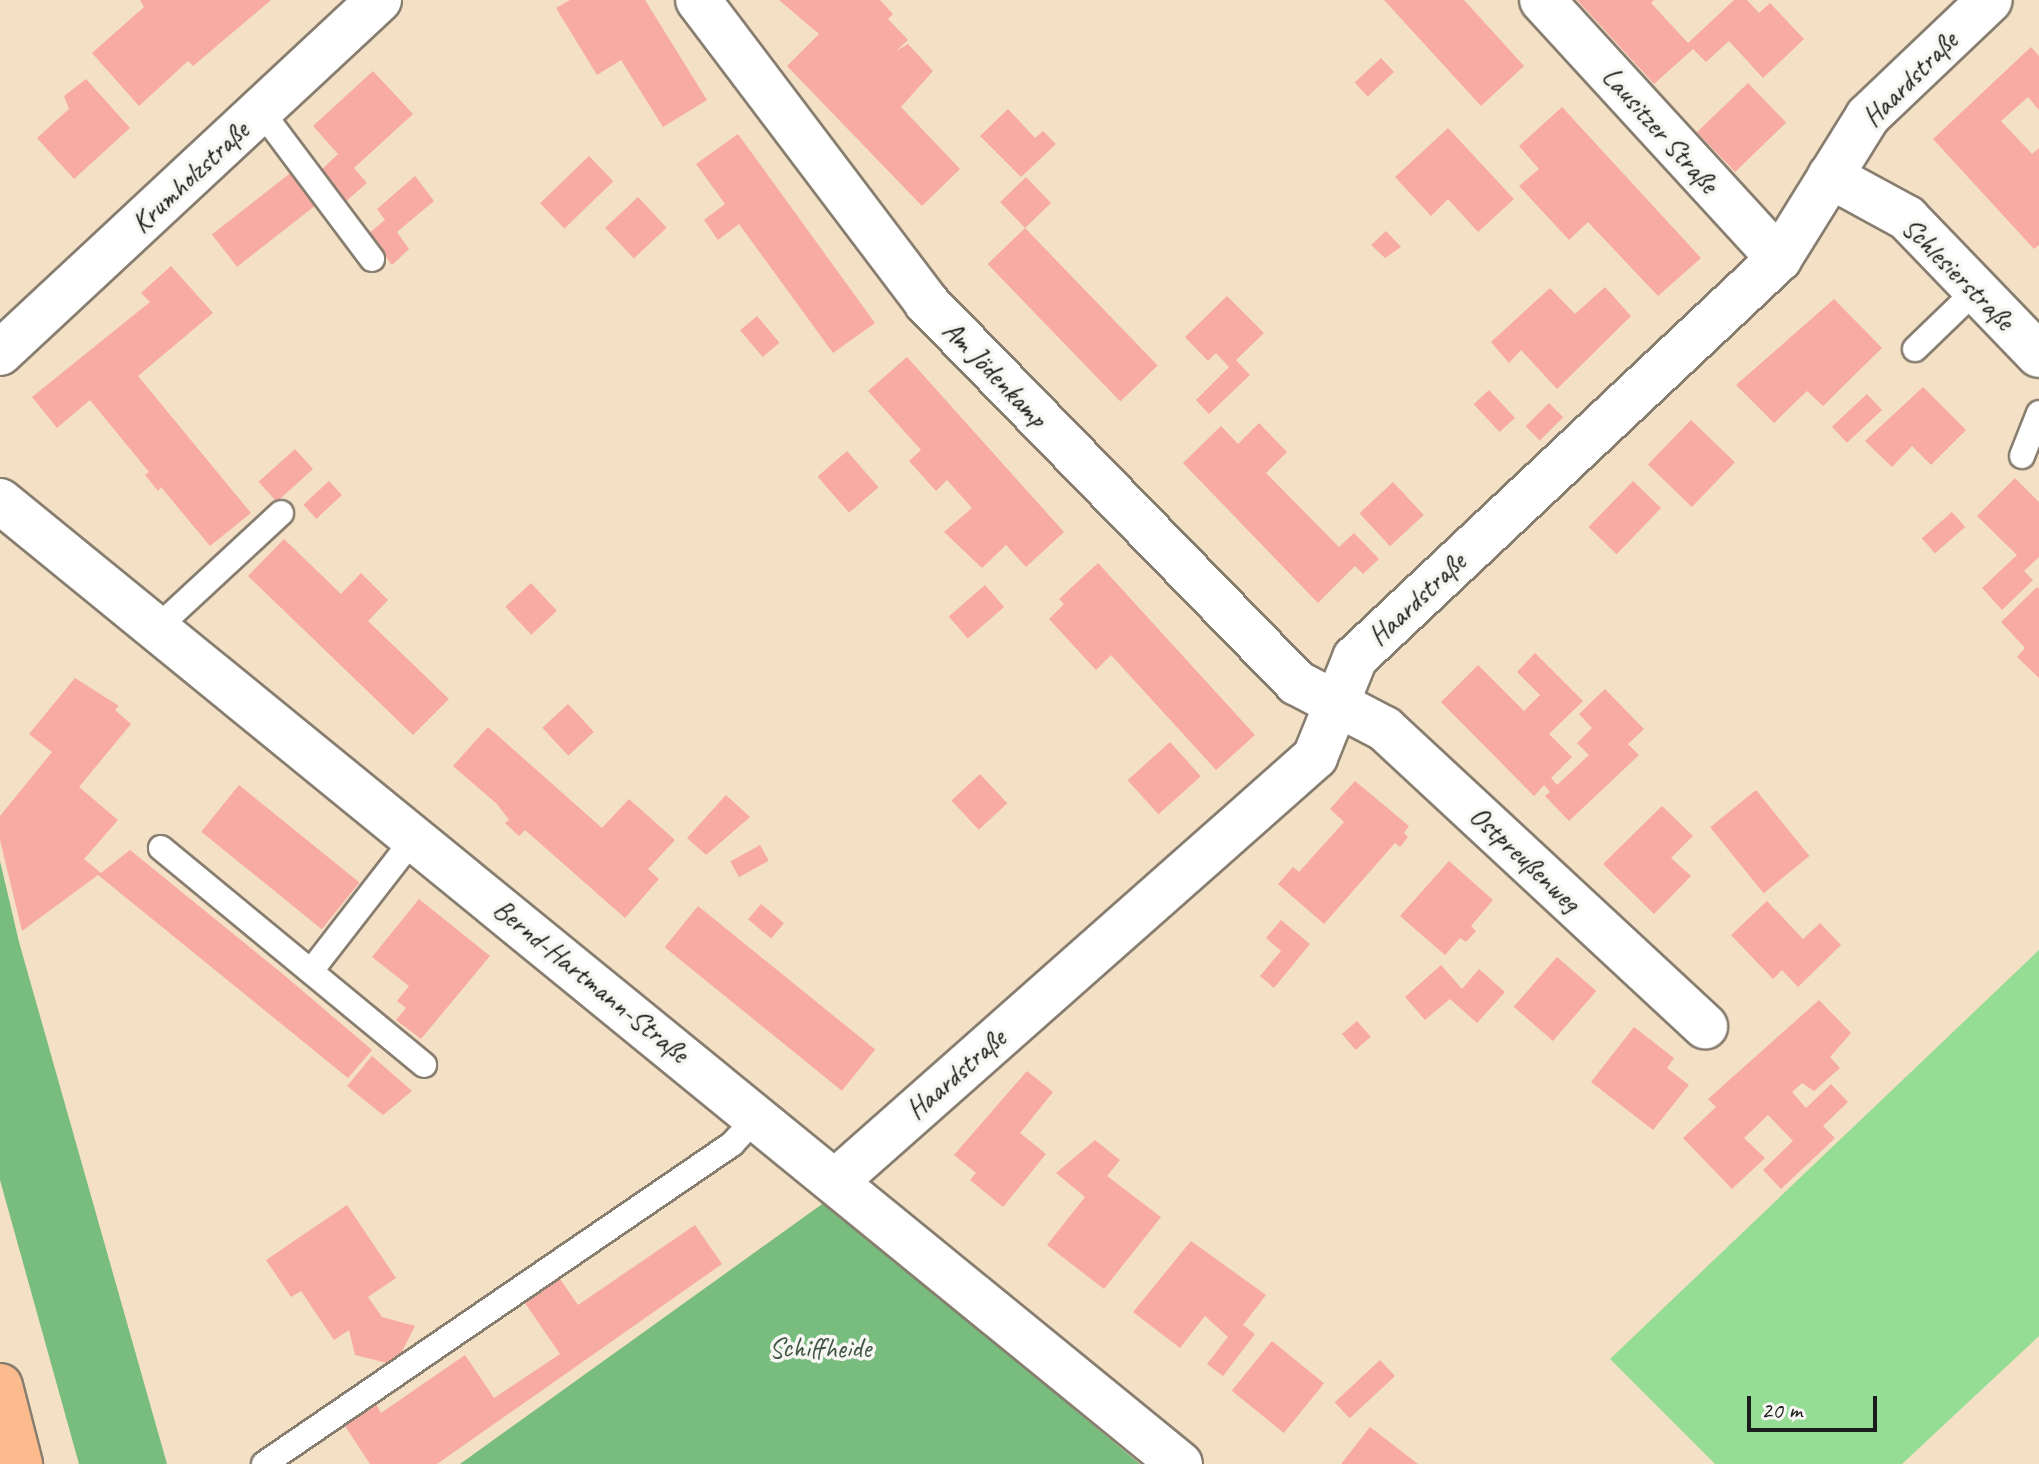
<!DOCTYPE html>
<meta charset="utf-8">
<style>
body{margin:0}
#map{position:relative;width:2039px;height:1464px;overflow:hidden;background:#f3e0c5;font-family:Caveat,sans-serif}
div>[style]{position:absolute}
.green>*{inset:0;background:#95dc95}
.forest>*{inset:0;background:#78bc7e}
.building>*{inset:0;background:#f8aba3;transform-origin:0 0}
.roads{filter:drop-shadow(2px 0 #887e70) drop-shadow(-2px 0 #887e70) drop-shadow(0 2px #887e70) drop-shadow(0 -2px #887e70)}
.service>*{height:24px;margin:-12px;padding:0 12px;transform-origin:12px;border-radius:12px;background:#fff}
.minor>*{height:44px;margin:-22px;padding:0 22px;transform-origin:22px;border-radius:22px;background:#fff}
.trunk>*{height:44px;margin:-22px;padding:0 22px;transform-origin:22px;border-radius:22px;background:#fbbb8c}
span{translate:-50% -50%;white-space:nowrap;text-align:center;line-height:1.15;-webkit-text-stroke:7px #f6f6f2;paint-order:stroke}
.street-label{font-size:28px;color:#1c1c1c}
.park-label{font-size:28px;color:#405640}
.scale{position:absolute;left:1747px;top:1396px;width:130px;height:36px;box-sizing:border-box;border:4px solid #1c1c1c;border-top:0;padding-left:10px;font-size:24px;line-height:28px;white-space:nowrap;color:#1c1c1c;-webkit-text-stroke:6px #f6f6f2;paint-order:stroke}
</style>
<div id="map">
<div class="green">
<div style="clip-path:polygon(2039px 950px,2039px 1336px,1902px 1464px,1715px 1464px,1610px 1359px)"></div>
</div>
<div class="forest">
<div style="clip-path:polygon(0 861px,19px 942px,167px 1464px,79px 1464px,0 1180px)"></div>
<div style="clip-path:polygon(825px 1202px,1140px 1464px,460px 1464px)"></div>
</div>
<div class="building">
<div style="clip-path:polygon(140px 0,271px 0,193px 66px,188px 61px,139px 106px,92px 53px,144px 7px)"></div>
<div style="clip-path:polygon(570px 0,645px 0,707px 100px,663px 127px,621px 60px,597px 75px,556px 8px)"></div>
<div style="clip-path:polygon(779px 0,880px 0,893px 14px,888px 19px,908px 40px,896px 51px,908px 44px,933px 71px,901px 107px,960px 169px,922px 206px,787px 66px,819px 34px)"></div>
<div style="clip-path:polygon(1384px 0,1464px 0,1524px 66px,1481px 106px)"></div>
<div style="clip-path:polygon(1577px 0,1654px 0,1651px 3px,1688px 43px,1734px 0,1747px 0,1759px 13px,1770px 3px,1804px 39px,1763px 78px,1729px 41px,1706px 62px,1693px 49px,1654px 84px)"></div>
<div style="clip-path:polygon(2031px 47px,2039px 56px,2039px 110px,2028px 97px,2001px 121px,2032px 154px,2039px 148px,2039px 245px,2034px 249px,1933px 139px)"></div>
<div style="left:1381px;top:58px;width:19px;height:36px;rotate:47deg"></div>
<div style="clip-path:polygon(373px 71px,413px 114px,354px 168px,367px 183px,344px 203px,317px 174px,338px 154px,313px 126px)"></div>
<div style="clip-path:polygon(86px 79px,130px 128px,74px 179px,37px 138px,69px 109px,64px 96px)"></div>
<div style="left:1748px;top:83px;width:55px;height:71px;rotate:46deg"></div>
<div style="clip-path:polygon(1562px 107px,1701px 258px,1658px 296px,1588px 222px,1569px 240px,1519px 186px,1539px 169px,1519px 146px)"></div>
<div style="clip-path:polygon(1008px 109px,1035px 138px,1043px 131px,1056px 144px,1021px 177px,980px 136px)"></div>
<div style="clip-path:polygon(1448px 128px,1514px 199px,1478px 232px,1448px 199px,1431px 216px,1395px 177px)"></div>
<div style="clip-path:polygon(738px 134px,875px 323px,833px 353px,739px 224px,718px 240px,704px 220px,725px 204px,696px 164px)"></div>
<div style="left:589px;top:156px;width:35px;height:68px;rotate:46deg"></div>
<div style="left:293px;top:171px;width:41px;height:103px;rotate:52deg"></div>
<div style="clip-path:polygon(415px 176px,434px 201px,397px 232px,409px 249px,392px 265px,368px 234px,385px 220px,377px 209px)"></div>
<div style="left:1026px;top:177px;width:36px;height:36px;rotate:46deg"></div>
<div style="left:638px;top:197px;width:42px;height:45px;rotate:47deg"></div>
<div style="left:1025px;top:228px;width:191px;height:52px;rotate:46deg"></div>
<div style="clip-path:polygon(1386px 231px,1401px 247px,1385px 258px,1371px 245px)"></div>
<div style="clip-path:polygon(171px 266px,213px 313px,138px 376px,251px 513px,210px 546px,161px 487px,158px 491px,145px 475px,149px 472px,90px 400px,57px 428px,32px 397px,150px 302px,141px 293px)"></div>
<div style="clip-path:polygon(1605px 287px,1631px 316px,1557px 389px,1521px 350px,1509px 363px,1491px 342px,1550px 288px,1575px 314px)"></div>
<div style="clip-path:polygon(1227px 296px,1264px 333px,1236px 360px,1250px 375px,1209px 414px,1196px 400px,1229px 367px,1216px 353px,1208px 361px,1185px 337px)"></div>
<div style="clip-path:polygon(1834px 299px,1882px 348px,1823px 406px,1807px 391px,1774px 423px,1736px 385px)"></div>
<div style="left:757px;top:316px;width:35px;height:22px;rotate:50deg"></div>
<div style="clip-path:polygon(907px 357px,1064px 532px,1026px 567px,1006px 545px,982px 568px,944px 532px,972px 508px,947px 480px,936px 491px,909px 461px,921px 450px,868px 391px)"></div>
<div style="clip-path:polygon(1923px 387px,1966px 430px,1931px 465px,1912px 446px,1892px 467px,1865px 441px)"></div>
<div style="left:1489px;top:390px;width:38px;height:21px;rotate:47deg"></div>
<div style="left:1867px;top:394px;width:22px;height:48px;rotate:47deg"></div>
<div style="left:1549px;top:403px;width:20px;height:33px;rotate:45deg"></div>
<div style="left:1691px;top:420px;width:61px;height:62px;rotate:44deg"></div>
<div style="clip-path:polygon(1259px 423px,1287px 452px,1266px 473px,1339px 547px,1354px 533px,1379px 559px,1363px 574px,1355px 566px,1318px 603px,1183px 463px,1221px 426px,1238px 444px)"></div>
<div style="left:295px;top:449px;width:27px;height:49px;rotate:48deg"></div>
<div style="left:847px;top:451px;width:48px;height:39px;rotate:49deg"></div>
<div style="clip-path:polygon(2015px 478px,2039px 502px,2039px 557px,2024px 571px,2033px 580px,2002px 610px,1982px 588px,2017px 555px,1977px 516px)"></div>
<div style="left:329px;top:481px;width:19px;height:35px;rotate:47deg"></div>
<div style="left:1633px;top:481px;width:39px;height:64px;rotate:44deg"></div>
<div style="left:1393px;top:482px;width:45px;height:46px;rotate:47deg"></div>
<div style="left:1952px;top:512px;width:20px;height:40px;rotate:49deg"></div>
<div style="clip-path:polygon(284px 539px,341px 594px,361px 573px,388px 600px,368px 621px,449px 699px,413px 735px,248px 576px)"></div>
<div style="clip-path:polygon(1098px 563px,1255px 735px,1216px 770px,1111px 655px,1096px 670px,1049px 619px,1064px 604px,1059px 599px)"></div>
<div style="left:531px;top:583px;width:38px;height:35px;rotate:47deg"></div>
<div style="left:985px;top:585px;width:29px;height:48px;rotate:49deg"></div>
<div style="clip-path:polygon(2037px 587px,2039px 589px,2039px 678px,2017px 657px,2025px 648px,2001px 622px)"></div>
<div style="clip-path:polygon(1535px 653px,1583px 701px,1549px 734px,1572px 757px,1551px 778px,1557px 785px,1589px 755px,1577px 743px,1592px 728px,1579px 714px,1605px 689px,1644px 729px,1628px 744px,1639px 755px,1569px 821px,1545px 796px,1550px 792px,1544px 785px,1534px 796px,1441px 702px,1478px 665px,1524px 711px,1540px 695px,1517px 672px)"></div>
<div style="clip-path:polygon(75px 678px,119px 706px,115px 710px,131px 724px,79px 787px,118px 820px,84px 859px,101px 873px,130px 850px,284px 975px,372px 1050px,348px 1078px,98px 875px,22px 931px,0 840px,0 816px,52px 752px,29px 734px)"></div>
<div style="left:568px;top:704px;width:38px;height:35px;rotate:47deg"></div>
<div style="clip-path:polygon(488px 727px,602px 828px,629px 799px,675px 840px,648px 869px,659px 879px,625px 918px,525px 830px,519px 836px,505px 823px,509px 820px,497px 804px,453px 766px)"></div>
<div style="left:1170px;top:742px;width:46px;height:57px;rotate:48deg"></div>
<div style="left:980px;top:774px;width:40px;height:39px;rotate:47deg"></div>
<div style="clip-path:polygon(1355px 781px,1409px 826px,1404px 833px,1408px 837px,1400px 847px,1395px 843px,1324px 924px,1278px 884px,1293px 867px,1299px 872px,1344px 822px,1330px 809px)"></div>
<div style="left:239px;top:785px;width:155px;height:60px;rotate:39deg"></div>
<div style="left:1756px;top:790px;width:85px;height:59px;rotate:51deg"></div>
<div style="clip-path:polygon(726px 795px,750px 817px,706px 855px,687px 838px)"></div>
<div style="clip-path:polygon(1662px 806px,1693px 836px,1671px 858px,1691px 876px,1654px 914px,1603px 864px)"></div>
<div style="left:760px;top:845px;width:18px;height:34px;rotate:61deg"></div>
<div style="clip-path:polygon(1449px 861px,1493px 900px,1471px 926px,1476px 931px,1466px 942px,1460px 938px,1445px 955px,1400px 916px)"></div>
<div style="clip-path:polygon(419px 899px,490px 956px,421px 1039px,396px 1020px,406px 1008px,397px 1001px,409px 986px,372px 957px)"></div>
<div style="clip-path:polygon(1767px 901px,1803px 939px,1820px 923px,1841px 945px,1798px 987px,1782px 970px,1773px 979px,1731px 935px)"></div>
<div style="left:761px;top:904px;width:30px;height:20px;rotate:40deg"></div>
<div style="left:698px;top:906px;width:228px;height:53px;rotate:39deg"></div>
<div style="clip-path:polygon(1281px 920px,1310px 944px,1274px 988px,1260px 976px,1281px 951px,1266px 938px)"></div>
<div style="left:1557px;top:957px;width:52px;height:66px;rotate:41deg"></div>
<div style="clip-path:polygon(1441px 965px,1462px 989px,1479px 969px,1505px 992px,1477px 1023px,1450px 999px,1425px 1020px,1405px 997px)"></div>
<div style="clip-path:polygon(1819px 1000px,1851px 1033px,1830px 1057px,1840px 1068px,1814px 1091px,1802px 1083px,1792px 1092px,1806px 1108px,1831px 1084px,1848px 1102px,1823px 1126px,1835px 1138px,1781px 1189px,1763px 1170px,1793px 1141px,1768px 1115px,1744px 1138px,1765px 1158px,1732px 1189px,1683px 1138px,1716px 1107px,1708px 1099px)"></div>
<div style="left:1357px;top:1021px;width:21px;height:20px;rotate:49deg"></div>
<div style="clip-path:polygon(1634px 1027px,1674px 1058px,1667px 1068px,1689px 1085px,1653px 1130px,1591px 1082px)"></div>
<div style="clip-path:polygon(372px 1056px,412px 1091px,383px 1115px,347px 1086px)"></div>
<div style="clip-path:polygon(1027px 1071px,1053px 1092px,1020px 1133px,1046px 1154px,1003px 1207px,970px 1180px,976px 1173px,954px 1155px)"></div>
<div style="clip-path:polygon(1095px 1140px,1120px 1160px,1107px 1176px,1161px 1217px,1104px 1289px,1047px 1245px,1085px 1197px,1056px 1173px)"></div>
<div style="clip-path:polygon(347px 1205px,396px 1278px,368px 1297px,382px 1317px,415px 1326px,395px 1365px,355px 1355px,349px 1330px,334px 1340px,301px 1291px,291px 1297px,266px 1260px)"></div>
<div style="clip-path:polygon(695px 1225px,722px 1264px,437px 1464px,370px 1464px,345px 1426px,376px 1404px,381px 1413px,465px 1355px,494px 1398px,560px 1354px,525px 1303px,560px 1279px,578px 1305px)"></div>
<div style="clip-path:polygon(1191px 1241px,1266px 1295px,1243px 1325px,1255px 1334px,1223px 1376px,1207px 1364px,1228px 1337px,1205px 1316px,1180px 1348px,1133px 1312px)"></div>
<div style="left:1272px;top:1341px;width:67px;height:64px;rotate:39deg"></div>
<div style="left:1380px;top:1360px;width:22px;height:62px;rotate:47deg"></div>
<div style="clip-path:polygon(1370px 1427px,1418px 1464px,1341px 1464px)"></div>
</div>
<div class="roads">
<div class="service">
<div style="left:261px;top:111px;width:185px;rotate:53.1deg"></div>
<div style="left:1915px;top:349px;width:85px;rotate:-44deg"></div>
<div style="left:2022px;top:456px;width:46px;rotate:-68.4deg"></div>
<div style="left:157px;top:628px;width:169px;rotate:-42.8deg"></div>
<div style="left:161px;top:848px;width:341px;rotate:39.5deg"></div>
<div style="left:311px;top:971px;width:170px;rotate:-52.2deg"></div>
<div style="left:264px;top:1464px;width:567px;rotate:-34.36deg"></div>
<div style="left:732px;top:1144px;width:38px;rotate:-47deg"></div>
</div>
<div class="minor">
<div style="left:698px;top:0;width:378px;rotate:52.9deg"></div>
<div style="left:926px;top:302px;width:532px;rotate:45.76deg"></div>
<div style="left:1297px;top:683px;width:99px;rotate:27.6deg"></div>
<div style="left:1385px;top:729px;width:437px;rotate:42.9deg"></div>
<div style="left:1542px;top:0;width:351px;rotate:47.5deg"></div>
<div style="left:1830px;top:176px;width:88px;rotate:28.6deg"></div>
<div style="left:1907px;top:218px;width:190px;rotate:46.1deg"></div>
<div style="left:0;top:353px;width:518px;rotate:-42.97deg"></div>
<div style="left:0;top:501px;width:1523px;rotate:39.22deg"></div>
<div style="left:836px;top:1181px;width:640px;rotate:-41.51deg"></div>
<div style="left:1315px;top:757px;width:107px;rotate:-68deg"></div>
<div style="left:1355px;top:658px;width:582px;rotate:-43.26deg"></div>
<div style="left:1779px;top:259px;width:168px;rotate:-58.1deg"></div>
<div style="left:1868px;top:116px;width:168px;rotate:-43.6deg"></div>
</div>
<div class="trunk">
<div style="left:0;top:1386px;width:81px;rotate:75.6deg"></div>
</div>
</div>
<div class="street-label">
<span style="left:1910px;top:79px;rotate:-45deg">Haardstraße</span>
<span style="left:1660px;top:130px;rotate:48deg">Lausitzer Straße</span>
<span style="left:190px;top:177px;rotate:-43deg">Krumholzstraße</span>
<span style="left:1958px;top:274px;rotate:45deg">Schlesierstraße</span>
<span style="left:995px;top:374px;rotate:46deg">Am Jödenkamp</span>
<span style="left:1417px;top:599px;rotate:-43deg">Haardstraße</span>
<span style="left:1525px;top:859px;rotate:43deg">Ostpreußenweg</span>
<span style="left:591px;top:981px;rotate:39deg">Bernd-Hartmann-Straße</span>
<span style="left:956px;top:1074px;rotate:-41deg">Haardstraße</span>
</div>
<div class="park-label">
<span style="left:820px;top:1348px">Schiffheide</span>
</div>
<div class="scale">20 m</div>
</div>
